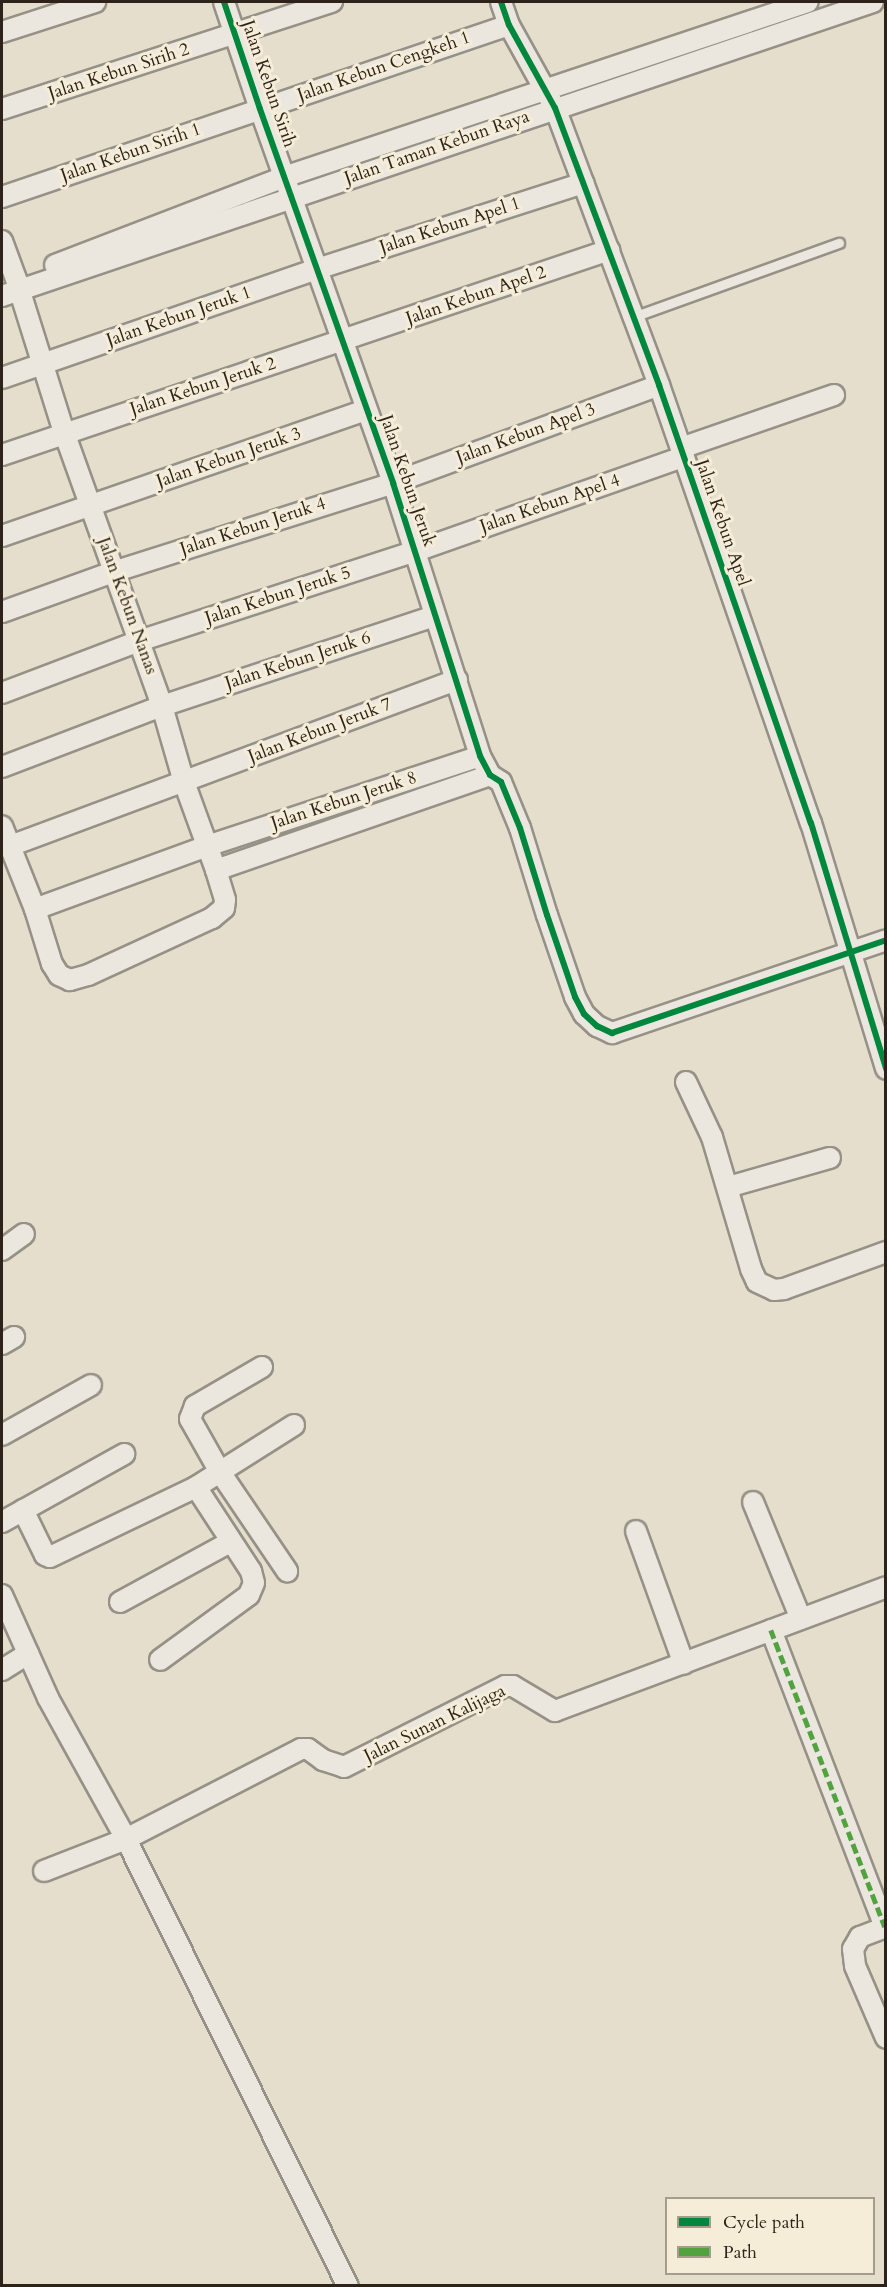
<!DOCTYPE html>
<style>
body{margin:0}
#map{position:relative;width:887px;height:2287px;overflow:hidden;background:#e5decd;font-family:Cardo,serif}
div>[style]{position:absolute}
.roads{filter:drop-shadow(2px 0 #969186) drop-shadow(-2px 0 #969186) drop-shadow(0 2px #969186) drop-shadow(0 -2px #969186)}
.service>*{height:9px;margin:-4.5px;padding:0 4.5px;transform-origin:4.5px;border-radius:4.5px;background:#ebe7de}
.minor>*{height:20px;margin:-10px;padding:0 10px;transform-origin:10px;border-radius:10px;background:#ebe7de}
.quiet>*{height:4.5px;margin-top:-2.25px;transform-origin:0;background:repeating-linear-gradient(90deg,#52a240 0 9px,transparent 0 13.5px)}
.cycleway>*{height:6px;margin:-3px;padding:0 3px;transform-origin:3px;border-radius:3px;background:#00873e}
span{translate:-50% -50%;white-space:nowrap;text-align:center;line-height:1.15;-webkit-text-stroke:6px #f5edd8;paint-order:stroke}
.street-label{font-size:18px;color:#2d231a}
.frame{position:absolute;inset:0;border:3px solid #2d231a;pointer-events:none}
.legend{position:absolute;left:665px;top:2197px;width:210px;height:78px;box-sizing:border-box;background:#f5edd8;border:2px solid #a59c8c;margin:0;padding:8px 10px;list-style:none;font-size:18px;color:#2d231a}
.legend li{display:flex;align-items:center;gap:12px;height:30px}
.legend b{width:30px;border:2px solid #a59c8c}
</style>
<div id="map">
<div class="roads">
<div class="service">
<div style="left:633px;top:317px;width:219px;rotate:-19.8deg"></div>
</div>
<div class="minor">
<div style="left:224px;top:2px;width:113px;rotate:71.4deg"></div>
<div style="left:260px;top:109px;width:397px;rotate:70.4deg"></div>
<div style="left:393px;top:483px;width:287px;rotate:72.3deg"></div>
<div style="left:480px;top:756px;width:21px;rotate:62deg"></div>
<div style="left:490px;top:775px;width:13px;rotate:32deg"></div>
<div style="left:501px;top:782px;width:50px;rotate:67.6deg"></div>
<div style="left:520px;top:828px;width:91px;rotate:72.8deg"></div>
<div style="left:547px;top:915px;width:87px;rotate:71.1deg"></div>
<div style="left:575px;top:997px;width:19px;rotate:62deg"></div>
<div style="left:584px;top:1014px;width:18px;rotate:43deg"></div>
<div style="left:597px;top:1026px;width:17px;rotate:25deg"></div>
<div style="left:612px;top:1033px;width:289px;rotate:-18.7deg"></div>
<div style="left:501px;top:2px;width:24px;rotate:71deg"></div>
<div style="left:509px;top:25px;width:95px;rotate:61deg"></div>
<div style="left:555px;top:108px;width:296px;rotate:69.4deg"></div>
<div style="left:659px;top:385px;width:464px;rotate:70.9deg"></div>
<div style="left:811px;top:823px;width:257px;rotate:73deg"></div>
<div style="left:2px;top:32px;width:98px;rotate:-17.9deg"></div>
<div style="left:2px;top:109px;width:347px;rotate:-18deg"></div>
<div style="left:2px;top:197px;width:535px;rotate:-18.74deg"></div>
<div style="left:2px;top:241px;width:40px;rotate:69.8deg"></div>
<div style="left:16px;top:279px;width:160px;rotate:72.6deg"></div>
<div style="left:64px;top:432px;width:291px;rotate:70.3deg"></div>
<div style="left:162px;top:706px;width:79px;rotate:73.9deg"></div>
<div style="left:184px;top:782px;width:94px;rotate:70deg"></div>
<div style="left:216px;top:870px;width:31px;rotate:73deg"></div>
<div style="left:225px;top:900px;width:8px;rotate:97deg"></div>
<div style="left:224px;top:908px;width:16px;rotate:140deg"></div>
<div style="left:212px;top:918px;width:136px;rotate:155.3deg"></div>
<div style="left:88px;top:975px;width:19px;rotate:164deg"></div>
<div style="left:70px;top:980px;width:12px;rotate:-156deg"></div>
<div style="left:59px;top:975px;width:13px;rotate:-122deg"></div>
<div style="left:52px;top:964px;width:58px;rotate:-107.2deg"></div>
<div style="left:35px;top:909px;width:89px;rotate:-111.7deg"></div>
<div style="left:55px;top:265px;width:245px;rotate:-21deg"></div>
<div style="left:284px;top:177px;width:552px;rotate:-18.47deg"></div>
<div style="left:2px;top:296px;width:919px;rotate:-18.65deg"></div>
<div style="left:2px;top:378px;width:333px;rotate:-19.1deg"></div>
<div style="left:317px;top:269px;width:280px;rotate:-17.9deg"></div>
<div style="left:681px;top:448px;width:162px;rotate:-19.1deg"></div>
<div style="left:2px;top:455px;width:641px;rotate:-18.66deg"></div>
<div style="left:2px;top:536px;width:385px;rotate:-19.1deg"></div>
<div style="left:2px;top:612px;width:118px;rotate:-19.8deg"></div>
<div style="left:113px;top:572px;width:294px;rotate:-17.6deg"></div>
<div style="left:393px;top:483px;width:283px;rotate:-20.2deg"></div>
<div style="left:2px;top:693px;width:147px;rotate:-20.8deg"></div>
<div style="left:139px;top:641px;width:291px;rotate:-18deg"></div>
<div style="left:416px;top:551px;width:283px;rotate:-19.4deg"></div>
<div style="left:2px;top:767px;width:171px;rotate:-20.9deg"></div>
<div style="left:162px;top:706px;width:287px;rotate:-18.3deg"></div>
<div style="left:10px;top:846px;width:477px;rotate:-20.4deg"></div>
<div style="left:216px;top:870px;width:290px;rotate:-19.1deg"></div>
<div style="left:35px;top:909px;width:183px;rotate:-20.1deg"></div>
<div style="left:207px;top:846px;width:287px;rotate:-18.2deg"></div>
<div style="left:686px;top:1082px;width:61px;rotate:64.7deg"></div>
<div style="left:712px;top:1137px;width:138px;rotate:73.5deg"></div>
<div style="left:751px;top:1269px;width:14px;rotate:65deg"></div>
<div style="left:757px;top:1282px;width:19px;rotate:25deg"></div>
<div style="left:774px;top:1290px;width:10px;rotate:-6deg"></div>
<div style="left:784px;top:1289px;width:109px;rotate:-19.9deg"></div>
<div style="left:728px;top:1187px;width:106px;rotate:-15.9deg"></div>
<div style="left:2px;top:1250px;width:27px;rotate:-36deg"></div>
<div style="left:2px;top:1344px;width:14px;rotate:-30deg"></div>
<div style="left:262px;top:1367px;width:78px;rotate:149.8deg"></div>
<div style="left:195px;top:1406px;width:14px;rotate:111deg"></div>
<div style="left:190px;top:1419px;width:61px;rotate:60.5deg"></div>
<div style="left:220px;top:1472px;width:120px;rotate:55.9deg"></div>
<div style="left:2px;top:1435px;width:102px;rotate:-29.3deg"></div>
<div style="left:196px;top:1487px;width:116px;rotate:-32.3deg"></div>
<div style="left:753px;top:1502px;width:126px;rotate:67.7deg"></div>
<div style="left:23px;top:1510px;width:50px;rotate:63.9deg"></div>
<div style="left:45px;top:1555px;width:5px;rotate:22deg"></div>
<div style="left:50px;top:1557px;width:162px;rotate:-25.6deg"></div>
<div style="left:196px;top:1487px;width:100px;rotate:56.8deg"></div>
<div style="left:251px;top:1571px;width:12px;rotate:76deg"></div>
<div style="left:254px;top:1583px;width:13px;rotate:113deg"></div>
<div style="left:249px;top:1595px;width:110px;rotate:143.9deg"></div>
<div style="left:2px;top:1522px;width:140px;rotate:-29.1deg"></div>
<div style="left:636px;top:1531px;width:141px;rotate:70.2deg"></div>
<div style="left:2px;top:1595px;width:113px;rotate:65.9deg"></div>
<div style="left:48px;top:1698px;width:161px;rotate:61deg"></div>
<div style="left:126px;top:1839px;width:499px;rotate:63.6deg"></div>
<div style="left:120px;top:1602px;width:125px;rotate:-28.6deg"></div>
<div style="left:771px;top:1630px;width:318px;rotate:69deg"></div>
<div style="left:2px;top:1670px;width:31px;rotate:-32deg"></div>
<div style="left:44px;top:1871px;width:88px;rotate:-21.3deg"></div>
<div style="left:126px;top:1839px;width:197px;rotate:-27.2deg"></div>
<div style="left:301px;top:1749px;width:7px"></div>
<div style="left:308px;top:1749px;width:19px;rotate:36deg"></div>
<div style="left:323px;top:1760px;width:22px;rotate:18deg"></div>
<div style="left:344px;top:1767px;width:180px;rotate:-26.7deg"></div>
<div style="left:505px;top:1686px;width:8px"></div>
<div style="left:513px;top:1686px;width:49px;rotate:30.8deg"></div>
<div style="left:555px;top:1711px;width:353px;rotate:-20.5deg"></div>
<div style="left:886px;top:1927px;width:28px;rotate:159deg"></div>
<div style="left:860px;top:1937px;width:14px;rotate:120deg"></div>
<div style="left:853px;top:1949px;width:17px;rotate:83deg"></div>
<div style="left:855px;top:1966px;width:78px;rotate:66.7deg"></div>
</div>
</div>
<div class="quiet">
<div style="left:771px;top:1630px;width:318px;rotate:69deg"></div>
</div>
<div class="cycleway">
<div style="left:224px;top:2px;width:113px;rotate:71.4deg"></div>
<div style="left:260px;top:109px;width:397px;rotate:70.4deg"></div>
<div style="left:393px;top:483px;width:287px;rotate:72.3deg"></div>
<div style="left:480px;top:756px;width:21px;rotate:62deg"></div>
<div style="left:490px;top:775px;width:13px;rotate:32deg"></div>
<div style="left:501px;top:782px;width:50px;rotate:67.6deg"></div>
<div style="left:520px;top:828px;width:91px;rotate:72.8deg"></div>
<div style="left:547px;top:915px;width:87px;rotate:71.1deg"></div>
<div style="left:575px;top:997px;width:19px;rotate:62deg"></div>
<div style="left:584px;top:1014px;width:18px;rotate:43deg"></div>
<div style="left:597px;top:1026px;width:17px;rotate:25deg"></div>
<div style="left:612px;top:1033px;width:289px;rotate:-18.7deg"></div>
<div style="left:501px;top:2px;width:24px;rotate:71deg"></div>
<div style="left:509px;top:25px;width:95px;rotate:61deg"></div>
<div style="left:555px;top:108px;width:296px;rotate:69.4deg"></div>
<div style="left:659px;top:385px;width:464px;rotate:70.9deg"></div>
<div style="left:811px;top:823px;width:257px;rotate:73deg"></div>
</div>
<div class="street-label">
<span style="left:384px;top:67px;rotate:-19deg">Jalan Kebun Cengkeh 1</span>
<span style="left:119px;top:72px;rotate:-18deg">Jalan Kebun Sirih 2</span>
<span style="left:268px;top:84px;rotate:71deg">Jalan Kebun Sirih</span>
<span style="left:437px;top:148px;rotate:-19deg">Jalan Taman Kebun Raya</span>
<span style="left:131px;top:153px;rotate:-19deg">Jalan Kebun Sirih 1</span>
<span style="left:450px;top:226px;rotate:-18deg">Jalan Kebun Apel 1</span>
<span style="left:476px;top:296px;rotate:-19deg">Jalan Kebun Apel 2</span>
<span style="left:179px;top:317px;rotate:-19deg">Jalan Kebun Jeruk 1</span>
<span style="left:203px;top:387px;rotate:-18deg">Jalan Kebun Jeruk 2</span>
<span style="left:526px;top:434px;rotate:-20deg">Jalan Kebun Apel 3</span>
<span style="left:229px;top:458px;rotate:-19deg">Jalan Kebun Jeruk 3</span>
<span style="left:407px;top:481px;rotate:71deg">Jalan Kebun Jeruk</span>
<span style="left:550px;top:504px;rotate:-19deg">Jalan Kebun Apel 4</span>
<span style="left:722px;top:523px;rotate:71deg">Jalan Kebun Apel</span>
<span style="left:253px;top:527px;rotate:-18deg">Jalan Kebun Jeruk 4</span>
<span style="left:278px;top:596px;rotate:-18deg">Jalan Kebun Jeruk 5</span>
<span style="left:127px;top:606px;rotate:70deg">Jalan Kebun Nanas</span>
<span style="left:298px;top:661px;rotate:-18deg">Jalan Kebun Jeruk 6</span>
<span style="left:320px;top:731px;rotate:-21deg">Jalan Kebun Jeruk 7</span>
<span style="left:344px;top:801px;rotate:-18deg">Jalan Kebun Jeruk 8</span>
<span style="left:435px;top:1724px;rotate:-26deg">Jalan Sunan Kalijaga</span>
</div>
<div class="frame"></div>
<ul class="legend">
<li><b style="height:8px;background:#00873e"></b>Cycle path</li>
<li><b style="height:8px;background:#52a240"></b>Path</li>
</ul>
</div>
